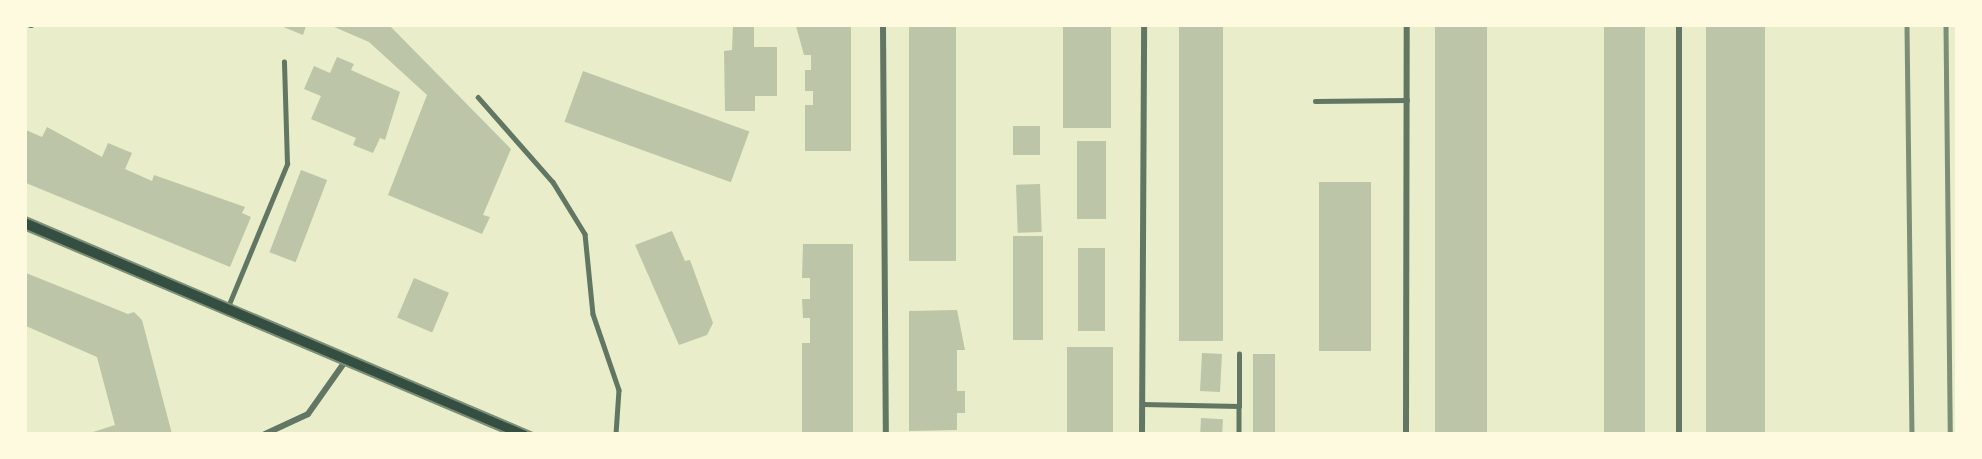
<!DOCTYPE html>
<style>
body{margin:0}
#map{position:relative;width:1982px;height:459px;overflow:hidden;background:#e9edc9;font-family:Lora,serif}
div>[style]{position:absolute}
.building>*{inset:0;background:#bcc5a7;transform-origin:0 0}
.service>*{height:4.5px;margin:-2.25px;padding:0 2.25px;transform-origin:2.25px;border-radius:2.25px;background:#617663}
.minor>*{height:6px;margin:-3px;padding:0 3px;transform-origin:3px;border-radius:3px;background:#617663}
.secondary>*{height:12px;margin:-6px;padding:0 6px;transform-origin:6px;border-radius:6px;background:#344e41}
.tram>*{height:1.5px;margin:-0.75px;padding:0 0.75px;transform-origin:0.75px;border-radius:0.75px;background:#7c8e77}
.rail>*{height:4.5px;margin:-2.25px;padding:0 2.25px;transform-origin:2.25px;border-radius:2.25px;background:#7c8e77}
span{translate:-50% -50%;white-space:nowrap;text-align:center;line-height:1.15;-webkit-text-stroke:5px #fefae0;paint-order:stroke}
.frame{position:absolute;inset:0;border:27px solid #fefae0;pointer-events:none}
</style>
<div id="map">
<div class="building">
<div style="clip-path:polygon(281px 26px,306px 26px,303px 35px)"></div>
<div style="clip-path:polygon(332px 26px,390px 26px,511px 149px,483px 215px,490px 217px,482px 234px,388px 195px,427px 95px,369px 42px)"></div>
<div style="clip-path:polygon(733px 26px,754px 26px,754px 47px,777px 47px,777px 96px,755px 96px,755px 111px,725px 111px,724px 51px,732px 50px)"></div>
<div style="clip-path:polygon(796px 26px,851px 26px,851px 151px,805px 151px,805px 105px,813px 105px,813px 91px,805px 91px,805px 70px,811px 70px,811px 55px,804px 55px)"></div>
<div style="left:909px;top:26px;width:47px;height:235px"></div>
<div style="left:1063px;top:26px;width:48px;height:102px"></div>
<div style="left:1179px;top:26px;width:44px;height:315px"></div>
<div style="left:1435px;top:26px;width:52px;height:408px"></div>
<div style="left:1604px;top:26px;width:41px;height:408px"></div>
<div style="left:1706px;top:26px;width:59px;height:408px"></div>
<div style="clip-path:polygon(337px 57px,354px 64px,351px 70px,400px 92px,385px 140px,380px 138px,373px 153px,353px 145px,356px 138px,311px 119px,321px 96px,304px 89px,314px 66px,330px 73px)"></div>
<div style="left:583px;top:71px;width:177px;height:54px;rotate:20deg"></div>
<div style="left:1013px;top:126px;width:27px;height:29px"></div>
<div style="clip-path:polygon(47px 127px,102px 157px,108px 143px,132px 153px,125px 169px,152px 181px,154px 175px,245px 207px,242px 213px,251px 217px,230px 267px,26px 183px,26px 130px,42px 137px)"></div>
<div style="left:1077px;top:141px;width:29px;height:78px"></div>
<div style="left:301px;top:170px;width:28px;height:88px;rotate:21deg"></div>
<div style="left:1371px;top:182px;width:169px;height:52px;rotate:90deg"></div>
<div style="left:1040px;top:184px;width:48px;height:24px;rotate:88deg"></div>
<div style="clip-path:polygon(672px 231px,685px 261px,690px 260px,713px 323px,707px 335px,679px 345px,635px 245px)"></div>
<div style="left:1013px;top:236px;width:30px;height:104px"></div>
<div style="clip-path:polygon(803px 244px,853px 244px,853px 434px,802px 434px,802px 343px,810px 343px,810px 318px,803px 318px,802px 299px,810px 299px,810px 278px,802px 278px)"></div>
<div style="left:1078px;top:248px;width:27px;height:83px"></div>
<div style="clip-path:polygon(26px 273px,128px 314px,134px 312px,142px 320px,172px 434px,87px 434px,115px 425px,97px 357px,26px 326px)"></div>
<div style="left:414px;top:278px;width:38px;height:43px;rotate:23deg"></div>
<div style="clip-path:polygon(957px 310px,965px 350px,957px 350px,957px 391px,965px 391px,965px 413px,957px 413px,957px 430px,909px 431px,909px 311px)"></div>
<div style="left:1067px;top:347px;width:46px;height:85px"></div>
<div style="left:1202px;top:353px;width:20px;height:38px;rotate:3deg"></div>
<div style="left:1253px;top:354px;width:22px;height:80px"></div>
<div style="left:1201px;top:418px;width:22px;height:16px;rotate:3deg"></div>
</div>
<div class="service">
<div style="left:30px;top:26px;width:2px"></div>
<div style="left:478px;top:97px;width:113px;rotate:48.6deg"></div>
<div style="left:553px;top:182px;width:61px;rotate:58.4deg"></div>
<div style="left:585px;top:234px;width:80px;rotate:84.3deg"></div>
<div style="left:593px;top:314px;width:80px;rotate:71.1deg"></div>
<div style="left:619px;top:390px;width:44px;rotate:93.9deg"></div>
<div style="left:1315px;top:101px;width:92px;rotate:-0.6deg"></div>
<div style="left:227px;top:309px;width:157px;rotate:-67.5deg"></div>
<div style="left:287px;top:164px;width:102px;rotate:-91.7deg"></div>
<div style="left:1142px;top:404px;width:97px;rotate:1.2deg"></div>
<div style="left:1239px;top:406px;width:28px;rotate:90deg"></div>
<div style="left:1239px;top:406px;width:52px;rotate:-90deg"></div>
</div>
<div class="minor">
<div style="left:883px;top:26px;width:408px;rotate:89.6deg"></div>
<div style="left:1679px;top:26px;width:408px;rotate:90deg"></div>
<div style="left:265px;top:434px;width:47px;rotate:-24.9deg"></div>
<div style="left:308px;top:414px;width:67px;rotate:-54.7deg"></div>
<div style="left:1142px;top:434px;width:408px;rotate:-89.7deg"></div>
<div style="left:1406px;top:434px;width:408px;rotate:-89.9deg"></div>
</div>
<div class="secondary">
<div style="left:26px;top:224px;width:539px;rotate:22.95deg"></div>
</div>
<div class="tram">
<div style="left:26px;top:217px;width:554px;rotate:23.05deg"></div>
<div style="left:26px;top:230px;width:523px;rotate:22.94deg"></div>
</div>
<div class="rail">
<div style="left:1907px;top:26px;width:408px;rotate:89.3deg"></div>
<div style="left:1946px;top:26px;width:408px;rotate:89.4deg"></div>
</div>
<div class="frame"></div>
</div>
